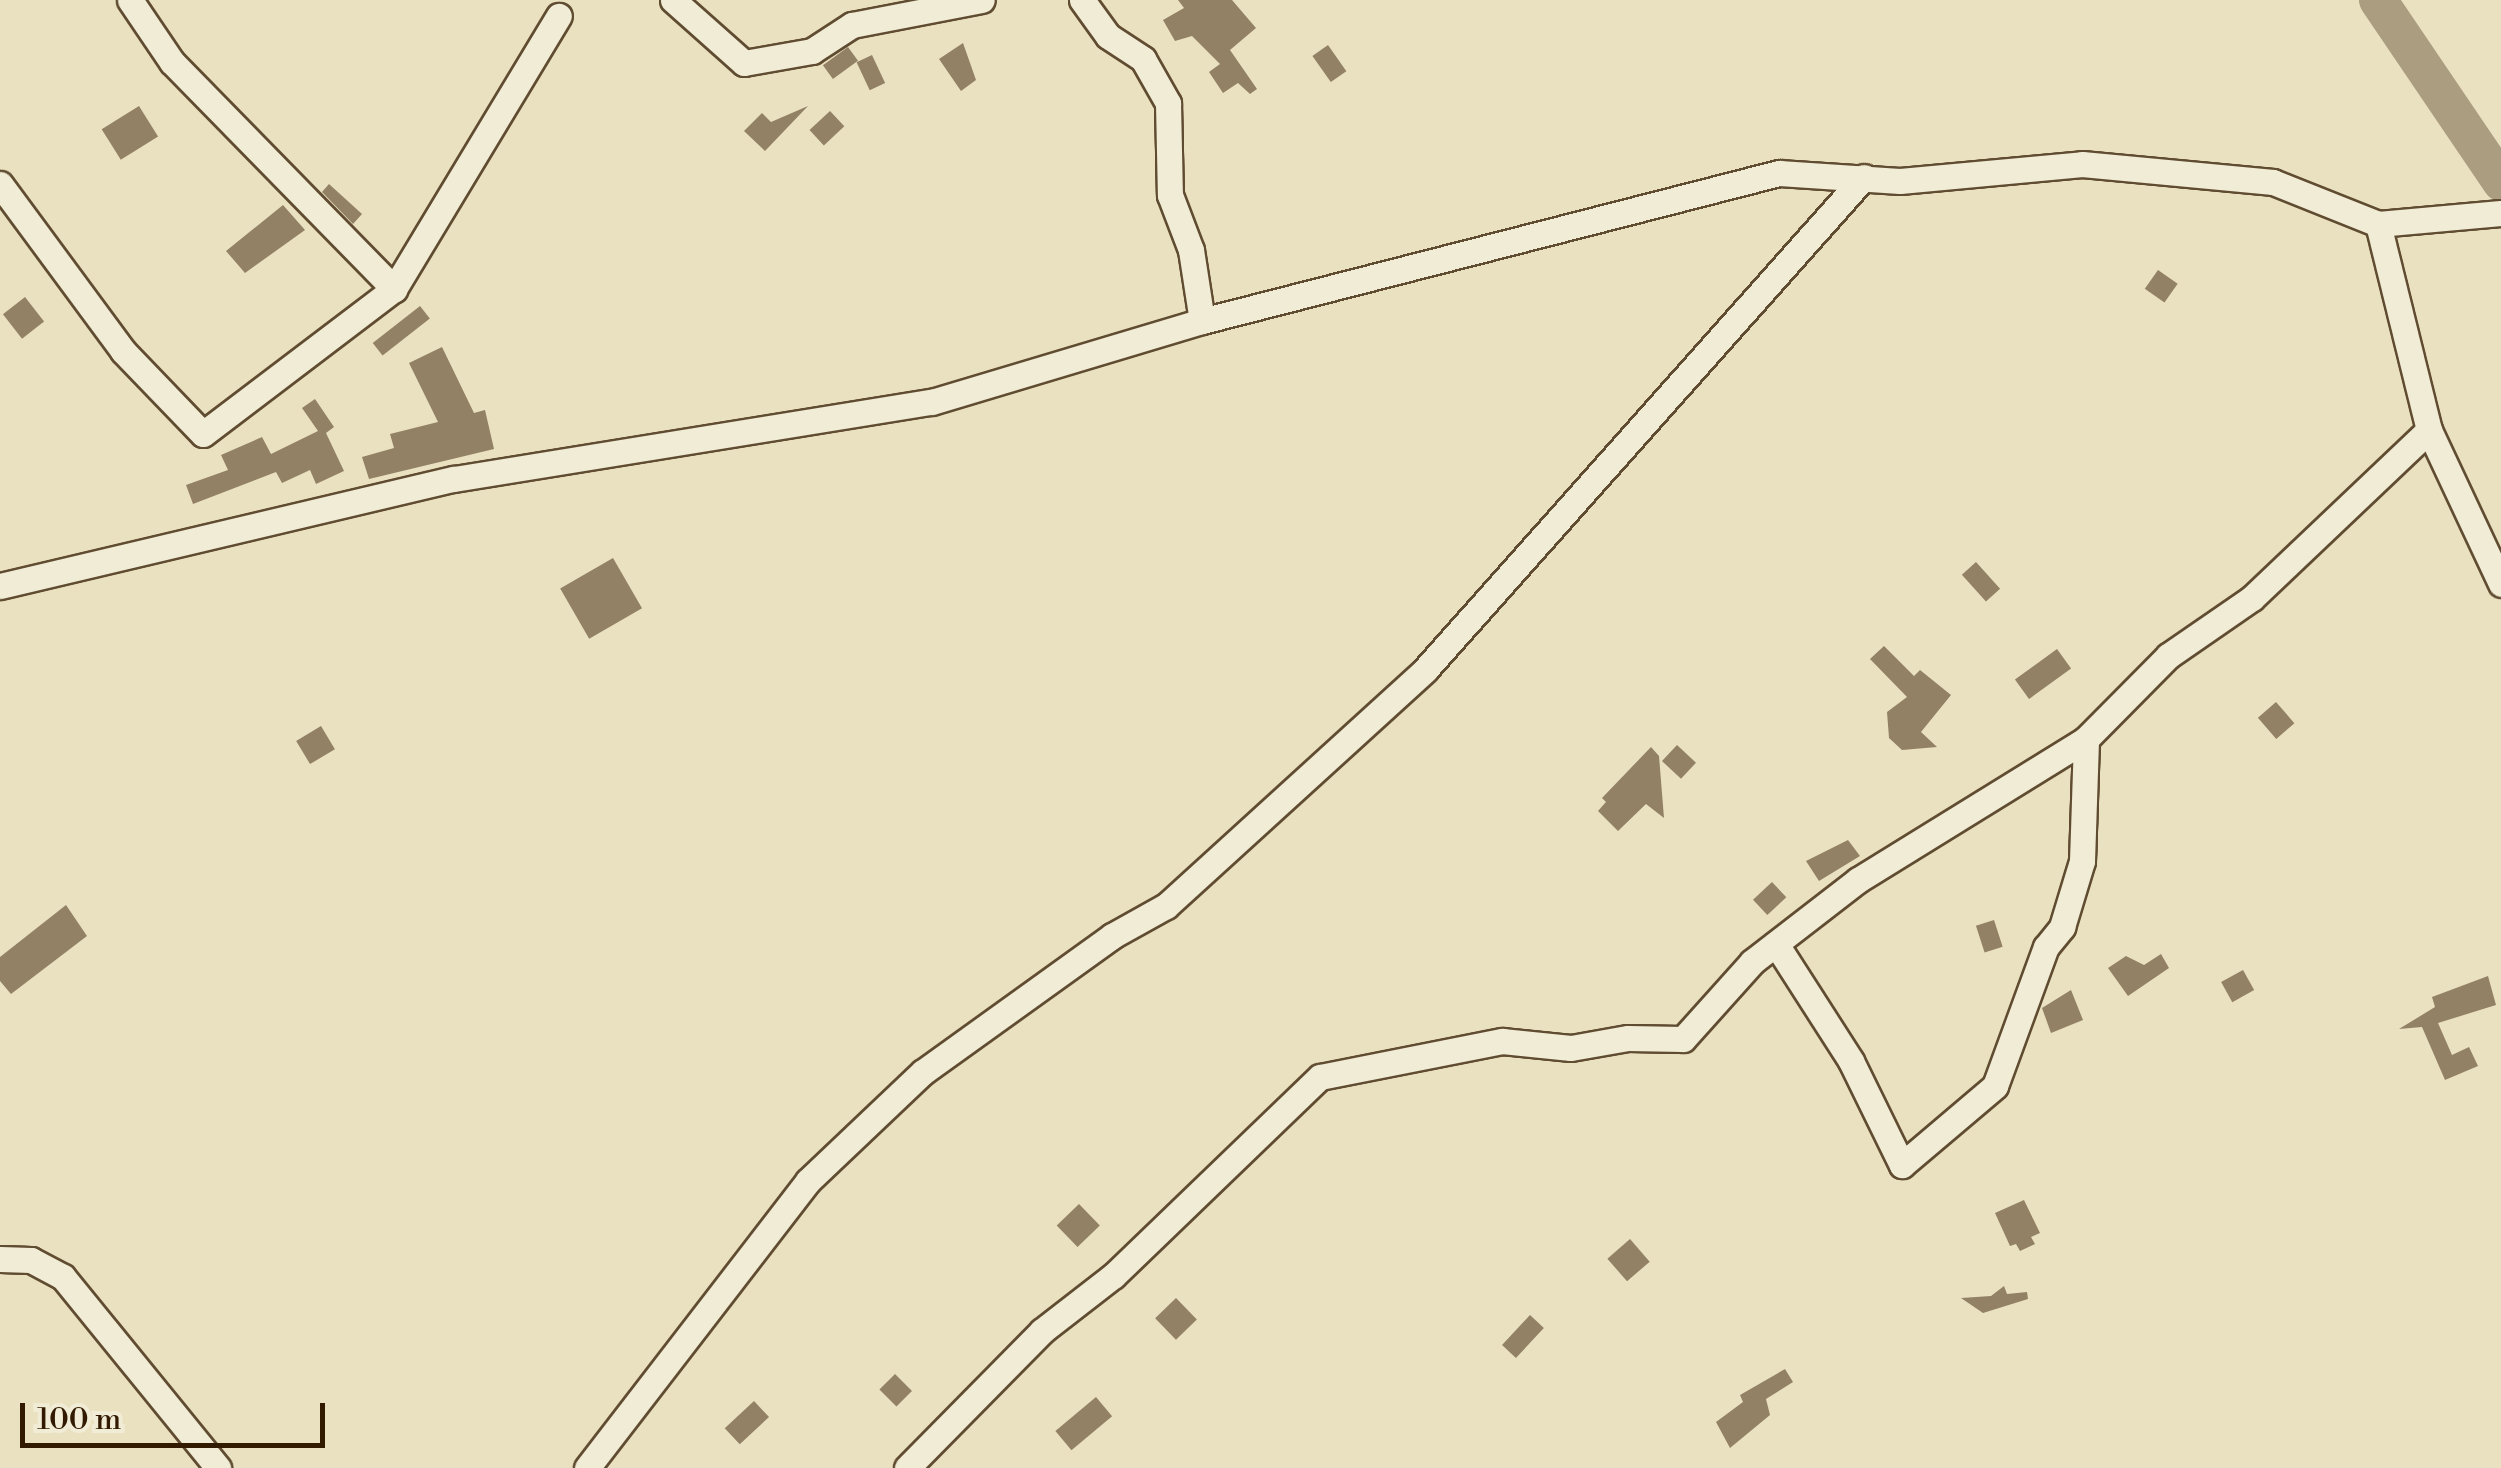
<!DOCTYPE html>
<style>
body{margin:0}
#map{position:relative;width:2501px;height:1468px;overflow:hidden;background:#eae1c0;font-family:"Libre Bodoni",serif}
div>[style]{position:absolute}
.river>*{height:38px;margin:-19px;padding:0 19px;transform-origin:19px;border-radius:19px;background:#ab9d7f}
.building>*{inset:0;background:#928164;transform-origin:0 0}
.roads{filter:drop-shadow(2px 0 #604c31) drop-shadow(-2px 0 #604c31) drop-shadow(0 2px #604c31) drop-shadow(0 -2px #604c31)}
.minor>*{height:25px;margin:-12.5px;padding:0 12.5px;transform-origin:12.5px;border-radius:12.5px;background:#f1ecd6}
span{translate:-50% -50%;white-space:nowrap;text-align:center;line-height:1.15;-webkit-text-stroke:10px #f1ecd6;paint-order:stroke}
.scale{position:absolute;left:20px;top:1403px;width:305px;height:45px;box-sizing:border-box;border:5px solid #321a01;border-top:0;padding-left:12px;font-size:30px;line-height:35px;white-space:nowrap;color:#321a01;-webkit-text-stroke:8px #f1ecd6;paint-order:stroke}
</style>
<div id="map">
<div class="river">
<div style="left:2378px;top:0;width:220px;rotate:55.9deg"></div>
</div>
<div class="building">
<div style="clip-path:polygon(1178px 0,1232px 0,1256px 28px,1230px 50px,1257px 89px,1250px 94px,1238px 83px,1223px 93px,1209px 72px,1220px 64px,1192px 36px,1175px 41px,1163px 20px,1184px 8px)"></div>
<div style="clip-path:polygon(963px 43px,976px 80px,961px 91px,939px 59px)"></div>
<div style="left:1328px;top:45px;width:32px;height:19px;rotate:55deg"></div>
<div style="left:848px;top:47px;width:17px;height:31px;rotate:54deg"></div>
<div style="left:872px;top:55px;width:31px;height:17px;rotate:65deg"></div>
<div style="left:139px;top:106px;width:36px;height:44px;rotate:58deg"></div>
<div style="clip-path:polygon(808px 106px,765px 151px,744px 131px,762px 113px,771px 122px)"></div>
<div style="left:830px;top:111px;width:21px;height:28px;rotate:47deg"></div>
<div style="clip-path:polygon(329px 184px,362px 214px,353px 224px,322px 192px)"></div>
<div style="clip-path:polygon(283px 205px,305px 230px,245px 273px,226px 251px)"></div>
<div style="left:2158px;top:270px;width:24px;height:23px;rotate:35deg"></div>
<div style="left:25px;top:297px;width:31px;height:28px;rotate:52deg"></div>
<div style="left:420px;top:306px;width:16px;height:60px;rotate:52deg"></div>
<div style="clip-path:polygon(442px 347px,474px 413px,485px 410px,494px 449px,369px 479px,362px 457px,394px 448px,390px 434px,438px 422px,409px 363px)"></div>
<div style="clip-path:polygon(315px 399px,334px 427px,326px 433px,344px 471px,316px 484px,310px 470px,282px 483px,276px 472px,193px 504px,186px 485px,228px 470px,221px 455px,262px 437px,271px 454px,318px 431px,302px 408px)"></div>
<div style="left:613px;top:558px;width:58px;height:61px;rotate:60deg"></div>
<div style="left:1976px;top:562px;width:36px;height:19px;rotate:48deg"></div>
<div style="clip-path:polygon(1884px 646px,1914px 676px,1920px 670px,1951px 695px,1921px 732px,1937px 747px,1902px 750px,1889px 738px,1887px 712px,1907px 697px,1870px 659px)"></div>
<div style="left:2057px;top:649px;width:24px;height:52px;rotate:54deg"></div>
<div style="left:2276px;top:702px;width:28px;height:24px;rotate:49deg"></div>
<div style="left:321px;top:726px;width:27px;height:29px;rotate:59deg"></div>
<div style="left:1677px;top:745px;width:26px;height:22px;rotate:43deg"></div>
<div style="clip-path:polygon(1651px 747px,1659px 756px,1664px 818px,1646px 804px,1618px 831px,1598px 811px,1606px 802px,1602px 798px)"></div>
<div style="clip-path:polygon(1848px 840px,1860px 856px,1819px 881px,1806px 861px)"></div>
<div style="left:1772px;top:882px;width:21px;height:26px;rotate:47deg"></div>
<div style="clip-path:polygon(66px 905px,87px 936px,11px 994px,0 981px,0 957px)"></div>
<div style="left:1994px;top:920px;width:28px;height:19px;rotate:72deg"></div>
<div style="clip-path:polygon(2161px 954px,2169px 968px,2128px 996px,2108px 968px,2126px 956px,2144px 965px)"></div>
<div style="left:2243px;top:970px;width:23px;height:25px;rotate:61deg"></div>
<div style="clip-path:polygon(2488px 976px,2496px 1005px,2438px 1023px,2452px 1055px,2469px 1047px,2478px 1066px,2445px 1080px,2422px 1027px,2399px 1029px,2435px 1007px,2432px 997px)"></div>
<div style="clip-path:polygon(2071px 990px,2083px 1020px,2051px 1033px,2042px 1008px)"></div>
<div style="clip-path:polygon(2024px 1200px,2040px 1233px,2031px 1237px,2035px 1244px,2020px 1251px,2016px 1244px,2010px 1246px,1995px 1213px)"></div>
<div style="left:1079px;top:1204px;width:30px;height:31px;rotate:46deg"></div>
<div style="left:1630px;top:1239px;width:30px;height:30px;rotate:49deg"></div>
<div style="clip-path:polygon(2004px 1286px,2007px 1294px,2027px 1292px,2028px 1299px,1983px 1313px,1961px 1298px,1991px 1296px)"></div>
<div style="left:1176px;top:1298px;width:30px;height:29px;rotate:46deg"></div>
<div style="left:1530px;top:1315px;width:19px;height:41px;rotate:43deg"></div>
<div style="clip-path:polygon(1785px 1369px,1793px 1382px,1766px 1399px,1770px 1415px,1730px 1448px,1716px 1422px,1743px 1402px,1740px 1395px)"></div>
<div style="left:895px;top:1374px;width:24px;height:22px;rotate:45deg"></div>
<div style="left:1096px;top:1397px;width:25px;height:53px;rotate:50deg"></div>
<div style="left:754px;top:1401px;width:22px;height:40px;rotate:47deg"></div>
</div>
<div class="roads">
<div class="minor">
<div style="left:130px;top:0;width:75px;rotate:55.9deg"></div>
<div style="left:172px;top:62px;width:318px;rotate:45.6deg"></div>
<div style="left:394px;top:289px;width:319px;rotate:-58.9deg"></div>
<div style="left:673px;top:0;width:95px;rotate:41.6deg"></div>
<div style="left:744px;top:63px;width:69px;rotate:-10deg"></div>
<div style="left:812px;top:51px;width:48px;rotate:-33deg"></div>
<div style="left:852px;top:25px;width:132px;rotate:-10.9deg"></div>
<div style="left:1082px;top:0;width:44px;rotate:54.2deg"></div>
<div style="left:1108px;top:36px;width:42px;rotate:33.3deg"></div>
<div style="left:1143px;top:59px;width:51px;rotate:60.4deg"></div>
<div style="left:1168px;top:103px;width:92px;rotate:88.8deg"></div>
<div style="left:1170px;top:195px;width:59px;rotate:69.1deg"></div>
<div style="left:1191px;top:250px;width:72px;rotate:81.2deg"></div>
<div style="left:0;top:184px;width:207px;rotate:53.6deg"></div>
<div style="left:123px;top:351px;width:115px;rotate:46.1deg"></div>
<div style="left:203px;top:434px;width:240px;rotate:-37.2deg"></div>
<div style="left:2378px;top:224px;width:212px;rotate:76.1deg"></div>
<div style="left:2429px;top:430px;width:170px;rotate:64.9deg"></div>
<div style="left:0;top:586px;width:466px;rotate:-13.3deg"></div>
<div style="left:454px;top:479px;width:484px;rotate:-9.2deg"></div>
<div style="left:932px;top:402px;width:282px;rotate:-16.7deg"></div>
<div style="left:1202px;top:321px;width:596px;rotate:-14.39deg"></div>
<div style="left:1779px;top:173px;width:121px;rotate:3.8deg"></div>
<div style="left:1900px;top:181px;width:183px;rotate:-5.3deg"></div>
<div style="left:2082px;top:164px;width:192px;rotate:5.4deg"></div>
<div style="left:2273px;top:182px;width:113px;rotate:21.8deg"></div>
<div style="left:2378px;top:224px;width:123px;rotate:-5.1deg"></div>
<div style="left:1776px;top:944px;width:139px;rotate:57.3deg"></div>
<div style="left:1851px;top:1061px;width:116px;rotate:63.9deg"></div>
<div style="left:1902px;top:1165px;width:122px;rotate:-40.3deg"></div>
<div style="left:1995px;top:1086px;width:148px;rotate:-69.9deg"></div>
<div style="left:2046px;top:947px;width:26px;rotate:-51deg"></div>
<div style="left:2062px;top:927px;width:69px;rotate:-73.1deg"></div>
<div style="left:2082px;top:861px;width:122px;rotate:-88.1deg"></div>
<div style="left:0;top:1259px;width:31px;rotate:2deg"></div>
<div style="left:31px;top:1260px;width:36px;rotate:28deg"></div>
<div style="left:63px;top:1277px;width:246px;rotate:50.9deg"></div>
<div style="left:587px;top:1468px;width:362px;rotate:-52.4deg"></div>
<div style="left:808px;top:1181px;width:158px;rotate:-43.5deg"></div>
<div style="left:923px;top:1072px;width:233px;rotate:-35.7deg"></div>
<div style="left:1112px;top:936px;width:62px;rotate:-29.1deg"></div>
<div style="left:1166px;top:906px;width:350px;rotate:-42.3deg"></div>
<div style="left:1425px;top:670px;width:660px;rotate:-48.32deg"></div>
<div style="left:907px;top:1468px;width:192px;rotate:-45.4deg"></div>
<div style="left:1042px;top:1331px;width:90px;rotate:-37.8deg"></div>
<div style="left:1113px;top:1276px;width:287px;rotate:-43.9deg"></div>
<div style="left:1320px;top:1077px;width:186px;rotate:-11.2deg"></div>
<div style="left:1502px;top:1041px;width:69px;rotate:5.8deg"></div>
<div style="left:1571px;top:1048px;width:58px;rotate:-10deg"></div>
<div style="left:1628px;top:1038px;width:55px;rotate:1deg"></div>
<div style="left:1683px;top:1039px;width:103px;rotate:-48.1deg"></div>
<div style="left:1752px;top:962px;width:134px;rotate:-37.7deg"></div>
<div style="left:1858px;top:880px;width:268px;rotate:-31.7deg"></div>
<div style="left:2086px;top:739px;width:117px;rotate:-45.3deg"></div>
<div style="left:2168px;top:656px;width:102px;rotate:-34.6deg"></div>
<div style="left:2252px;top:598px;width:244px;rotate:-43.5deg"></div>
</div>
</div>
<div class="scale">100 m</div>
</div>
